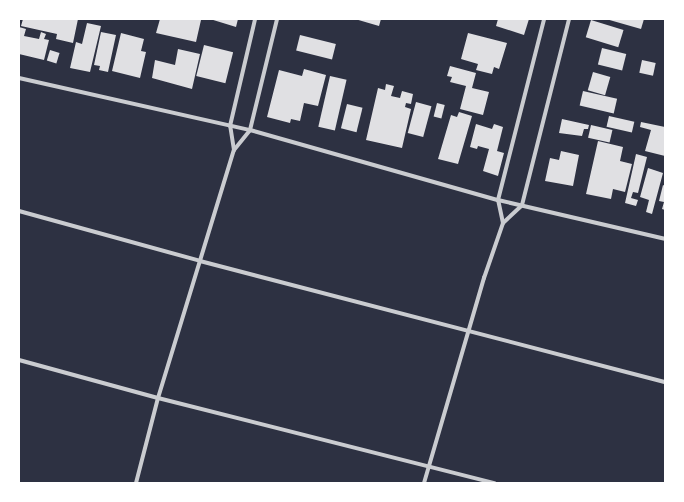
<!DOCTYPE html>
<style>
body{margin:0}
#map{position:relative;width:684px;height:502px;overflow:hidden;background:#2d3142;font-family:Roboto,sans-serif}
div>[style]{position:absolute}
.building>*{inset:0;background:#e0e0e3;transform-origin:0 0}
.minor>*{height:4px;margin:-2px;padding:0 2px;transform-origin:2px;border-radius:2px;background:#caccd0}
span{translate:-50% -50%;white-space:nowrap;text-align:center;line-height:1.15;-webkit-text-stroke:4px #fff;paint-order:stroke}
.frame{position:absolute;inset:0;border:20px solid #fff;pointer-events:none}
</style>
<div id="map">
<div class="building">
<div style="clip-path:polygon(23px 19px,78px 19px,73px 43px,56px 39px,57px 34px,21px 26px)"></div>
<div style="clip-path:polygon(160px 19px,201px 20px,196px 42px,156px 33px)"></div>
<div style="clip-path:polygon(210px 19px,238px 19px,236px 27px)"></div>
<div style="clip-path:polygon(355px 19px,381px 19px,379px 26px)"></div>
<div style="clip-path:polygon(498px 19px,529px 19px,524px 35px,496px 26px)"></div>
<div style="clip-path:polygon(606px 19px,644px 19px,641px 29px)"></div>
<div style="left:591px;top:20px;width:34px;height:18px;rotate:17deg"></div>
<div style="clip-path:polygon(87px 23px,101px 26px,90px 72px,70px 68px,76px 42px,82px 44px)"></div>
<div style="clip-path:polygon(19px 27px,26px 29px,24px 36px,39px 39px,41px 32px,46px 34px,44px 39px,49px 40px,44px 60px,19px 54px)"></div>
<div style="clip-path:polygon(101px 32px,116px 35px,108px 72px,99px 70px,100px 66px,94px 65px)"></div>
<div style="clip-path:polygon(121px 33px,144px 39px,141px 51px,146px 52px,140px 78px,112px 71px)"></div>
<div style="clip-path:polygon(468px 33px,507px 43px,499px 69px,494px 67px,492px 74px,476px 70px,478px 64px,461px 59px)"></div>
<div style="left:300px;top:35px;width:37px;height:16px;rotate:14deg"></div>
<div style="left:204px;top:45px;width:30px;height:32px;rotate:14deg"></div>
<div style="left:602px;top:48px;width:25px;height:17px;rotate:14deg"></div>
<div style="clip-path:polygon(178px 49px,200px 54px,192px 89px,152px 78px,155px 60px,175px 65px)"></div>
<div style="left:50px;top:50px;width:10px;height:11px;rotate:17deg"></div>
<div style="left:642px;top:60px;width:14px;height:13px;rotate:12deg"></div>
<div style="clip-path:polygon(450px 66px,476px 73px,472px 88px,489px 92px,483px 115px,460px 109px,466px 86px,450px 82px,452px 77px,447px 76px)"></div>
<div style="clip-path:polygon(304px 69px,326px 75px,318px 106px,304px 103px,300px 121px,291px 119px,290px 123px,267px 117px,279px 70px,302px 76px)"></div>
<div style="left:593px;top:72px;width:18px;height:19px;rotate:16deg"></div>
<div style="left:330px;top:76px;width:17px;height:52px;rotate:13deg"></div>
<div style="clip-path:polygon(386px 84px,394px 86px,391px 96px,400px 98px,402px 91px,413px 94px,411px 104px,406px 103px,405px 107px,411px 109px,402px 148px,366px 140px,378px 88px,385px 90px)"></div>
<div style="left:583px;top:91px;width:35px;height:15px;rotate:13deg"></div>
<div style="left:416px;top:102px;width:16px;height:32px;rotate:15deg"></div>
<div style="left:437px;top:103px;width:8px;height:14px;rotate:14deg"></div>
<div style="left:347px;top:104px;width:16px;height:25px;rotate:14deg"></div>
<div style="clip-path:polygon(459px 112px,472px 116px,458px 164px,438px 159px,451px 115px,457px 117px)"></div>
<div style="left:609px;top:116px;width:26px;height:11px;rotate:13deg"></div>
<div style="clip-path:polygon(562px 119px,589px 125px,588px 129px,584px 129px,582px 136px,559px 133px)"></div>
<div style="clip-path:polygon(641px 122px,665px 127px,665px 156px,645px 151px,651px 130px,640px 127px)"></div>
<div style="clip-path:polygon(476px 124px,492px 129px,494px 124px,503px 127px,497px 151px,504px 153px,498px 176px,483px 171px,489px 149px,478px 146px,477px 149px,470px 147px)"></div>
<div style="left:591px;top:125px;width:22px;height:13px;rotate:13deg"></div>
<div style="clip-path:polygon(598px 141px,623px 147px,620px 161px,632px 164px,625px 192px,613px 189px,611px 199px,586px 194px)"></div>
<div style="clip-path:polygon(561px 151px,579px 155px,573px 186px,545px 181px,550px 158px,559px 160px)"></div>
<div style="clip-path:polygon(636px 154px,647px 157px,638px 193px,633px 192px,631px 198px,638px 200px,636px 206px,625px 203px)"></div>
<div style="clip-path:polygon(648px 168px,663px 173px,652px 214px,646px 212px,649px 200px,640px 197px)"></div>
<div style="clip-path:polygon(663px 185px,665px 186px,665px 210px,662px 209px,664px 202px,659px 201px)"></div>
</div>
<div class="minor">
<div style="left:19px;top:78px;width:237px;rotate:12.7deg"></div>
<div style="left:250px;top:130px;width:258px;rotate:15.8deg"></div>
<div style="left:498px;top:200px;width:171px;rotate:13.1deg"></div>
<div style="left:234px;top:150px;width:24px;rotate:-99deg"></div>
<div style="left:230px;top:126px;width:110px;rotate:-76.8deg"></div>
<div style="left:19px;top:211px;width:188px;rotate:15.4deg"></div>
<div style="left:200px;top:261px;width:480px;rotate:14.6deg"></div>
<div style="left:503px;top:223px;width:24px;rotate:-102deg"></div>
<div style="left:498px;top:200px;width:187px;rotate:-75.7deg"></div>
<div style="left:19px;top:360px;width:144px;rotate:15.3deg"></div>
<div style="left:158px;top:398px;width:347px;rotate:14.2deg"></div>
<div style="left:136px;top:483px;width:88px;rotate:-75.5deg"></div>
<div style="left:158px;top:398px;width:259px;rotate:-73deg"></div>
<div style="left:234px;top:150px;width:26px;rotate:-51deg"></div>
<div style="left:250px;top:130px;width:114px;rotate:-76.3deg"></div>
<div style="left:424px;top:483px;width:214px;rotate:-73.7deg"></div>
<div style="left:484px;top:278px;width:58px;rotate:-70.9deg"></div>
<div style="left:503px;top:223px;width:26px;rotate:-43deg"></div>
<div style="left:522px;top:205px;width:192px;rotate:-75.8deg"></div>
</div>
<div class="frame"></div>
</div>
